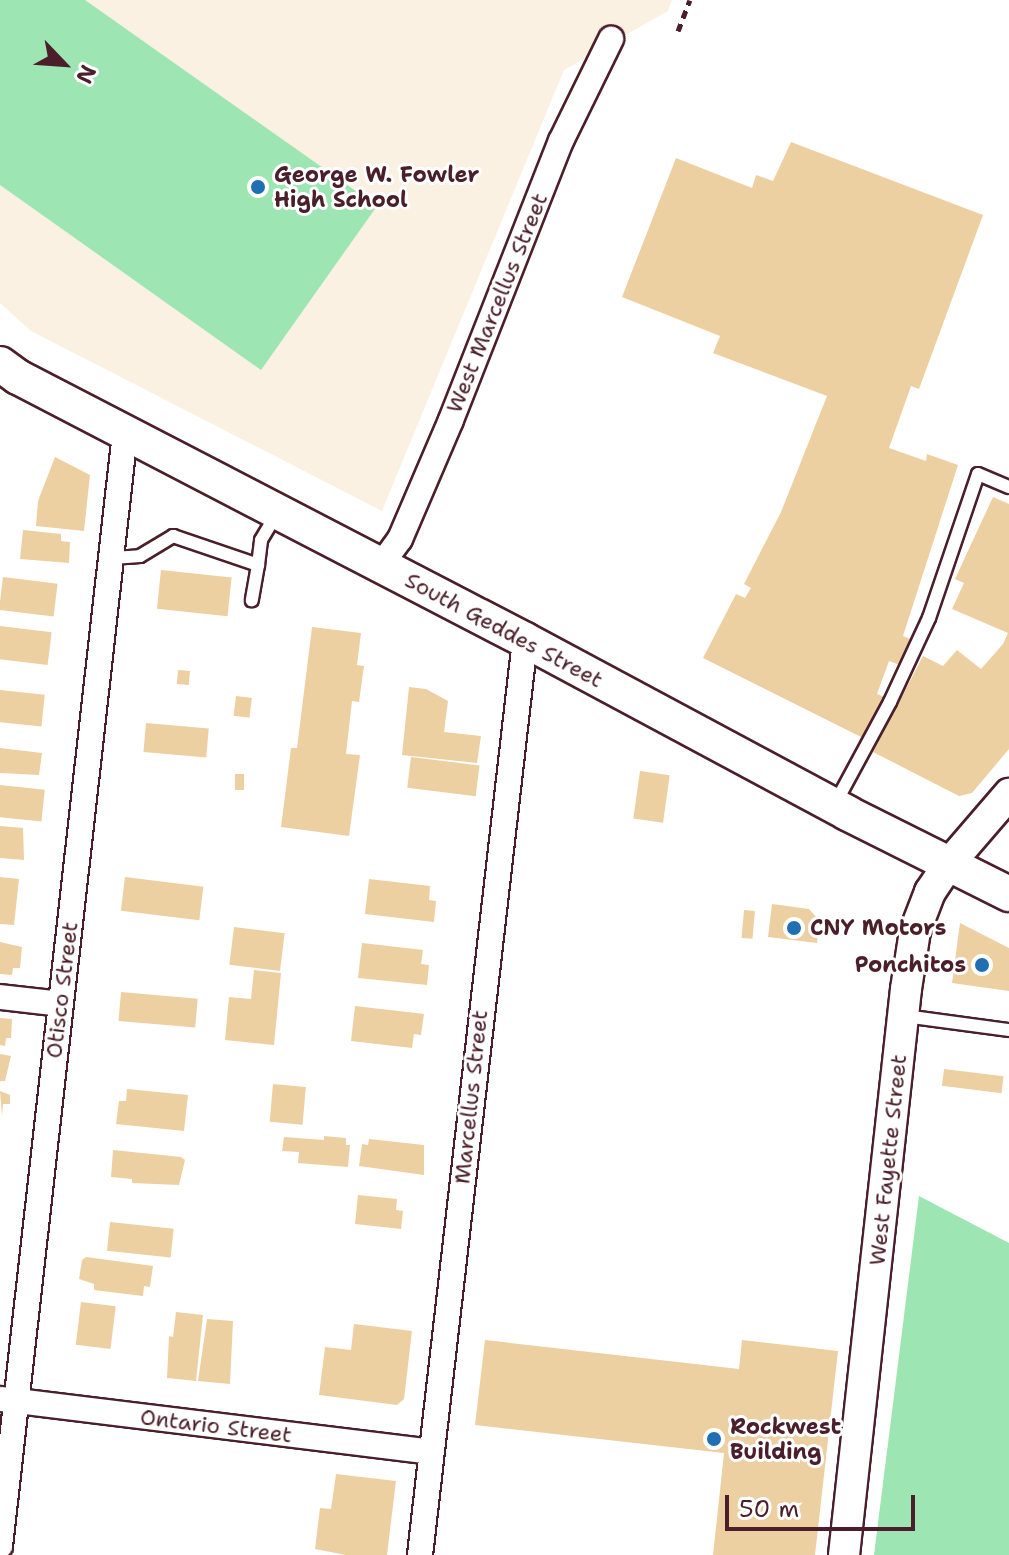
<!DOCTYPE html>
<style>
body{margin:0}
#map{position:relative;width:1009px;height:1555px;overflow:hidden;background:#fff;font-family:"Shantell Sans",sans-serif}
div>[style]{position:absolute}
.built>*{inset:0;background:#faf1e3}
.green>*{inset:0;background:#9de5b2}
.building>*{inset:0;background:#edd0a1;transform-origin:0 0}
.path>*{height:5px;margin-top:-2.5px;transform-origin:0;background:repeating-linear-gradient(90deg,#4a1f2b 0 8px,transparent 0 14px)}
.roads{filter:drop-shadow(2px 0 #4a1f2b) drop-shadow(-2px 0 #4a1f2b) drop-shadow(0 2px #4a1f2b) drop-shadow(0 -2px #4a1f2b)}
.service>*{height:12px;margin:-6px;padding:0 6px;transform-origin:6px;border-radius:6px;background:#fff}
.minor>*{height:24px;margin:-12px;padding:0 12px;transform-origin:12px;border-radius:12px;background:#fff}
.tertiary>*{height:30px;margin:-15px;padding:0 15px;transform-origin:15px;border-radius:15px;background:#fff}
.secondary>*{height:34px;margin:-17px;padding:0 17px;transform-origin:17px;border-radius:17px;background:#fff}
.dots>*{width:22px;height:22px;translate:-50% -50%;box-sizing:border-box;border:4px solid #fff;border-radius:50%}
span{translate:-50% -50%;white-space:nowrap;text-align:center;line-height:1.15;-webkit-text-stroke:6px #fff;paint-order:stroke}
.poi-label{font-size:22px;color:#4a1f2b;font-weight:700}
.left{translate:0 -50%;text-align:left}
.right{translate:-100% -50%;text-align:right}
.street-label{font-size:22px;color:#4a1f2b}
.north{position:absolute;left:24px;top:24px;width:80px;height:80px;-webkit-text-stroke:6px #fff;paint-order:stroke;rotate:115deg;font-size:22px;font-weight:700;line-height:32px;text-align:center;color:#4a1f2b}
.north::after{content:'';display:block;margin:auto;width:28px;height:36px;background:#4a1f2b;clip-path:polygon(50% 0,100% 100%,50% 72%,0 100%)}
.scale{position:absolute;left:725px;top:1495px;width:190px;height:36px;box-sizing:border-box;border:4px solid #4a1f2b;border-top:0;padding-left:10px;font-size:24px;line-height:28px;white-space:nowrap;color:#4a1f2b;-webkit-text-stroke:6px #fff;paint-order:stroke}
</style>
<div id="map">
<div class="built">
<div style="clip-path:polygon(0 0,672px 0,668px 11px,564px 70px,382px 511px,31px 331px,0 303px)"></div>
</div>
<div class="green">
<div style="clip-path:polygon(0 0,85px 0,377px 206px,261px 370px,0 185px)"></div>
<div style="clip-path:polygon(919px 1196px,1009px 1243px,1009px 1555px,874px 1555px)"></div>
</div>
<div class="building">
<div style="clip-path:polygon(791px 142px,983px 215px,919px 389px,911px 386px,889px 448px,926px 461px,927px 454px,958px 465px,903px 636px,910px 639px,900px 665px,889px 661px,877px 694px,885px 697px,865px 739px,703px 658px,736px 594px,745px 598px,751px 588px,744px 584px,781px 512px,827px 396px,713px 353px,720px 336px,622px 297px,676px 158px,752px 188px,756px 175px,773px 181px)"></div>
<div style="clip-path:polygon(55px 457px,90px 475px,84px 531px,36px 526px,38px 501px)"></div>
<div style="clip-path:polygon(993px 497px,1009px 504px,1009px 749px,972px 793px,959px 796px,873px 752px,923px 656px,943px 666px,957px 650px,981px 669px,1003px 644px,1008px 633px,952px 609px,964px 583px,955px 579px)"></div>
<div style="clip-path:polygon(23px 530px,61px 534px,61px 541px,70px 542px,69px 563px,20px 559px)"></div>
<div style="left:161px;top:570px;width:71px;height:39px;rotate:6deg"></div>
<div style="left:3px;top:577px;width:55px;height:33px;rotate:7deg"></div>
<div style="left:0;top:626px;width:52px;height:33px;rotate:7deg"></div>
<div style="clip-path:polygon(312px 627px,361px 633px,357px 665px,364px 666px,359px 702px,352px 701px,346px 754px,360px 755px,349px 836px,281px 827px,291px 748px,297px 748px)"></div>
<div style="left:178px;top:670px;width:12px;height:14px;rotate:5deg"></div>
<div style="clip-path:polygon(409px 687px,426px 689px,448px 701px,444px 732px,481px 736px,477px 763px,402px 755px)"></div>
<div style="left:0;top:690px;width:45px;height:32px;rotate:6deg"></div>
<div style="left:236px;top:696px;width:16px;height:20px;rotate:7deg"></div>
<div style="left:146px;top:723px;width:63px;height:29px;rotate:5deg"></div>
<div style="clip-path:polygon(0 748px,42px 753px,39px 775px,0 773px)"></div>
<div style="left:411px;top:757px;width:69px;height:31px;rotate:7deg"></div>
<div style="left:640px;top:771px;width:30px;height:48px;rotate:8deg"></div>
<div style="left:235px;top:774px;width:9px;height:16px"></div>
<div style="left:0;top:785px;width:45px;height:32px;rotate:6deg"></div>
<div style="clip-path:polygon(0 826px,23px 828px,24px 860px,0 858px)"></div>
<div style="clip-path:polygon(0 877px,19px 879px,14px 925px,0 924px)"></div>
<div style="left:125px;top:877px;width:79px;height:34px;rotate:7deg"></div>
<div style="clip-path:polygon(369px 879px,430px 886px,429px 900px,436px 901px,434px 922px,365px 914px)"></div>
<div style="clip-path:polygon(772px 904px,809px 909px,819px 920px,817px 943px,768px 937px)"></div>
<div style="left:744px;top:910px;width:11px;height:28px;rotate:5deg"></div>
<div style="clip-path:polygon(960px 923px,1009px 948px,1009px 991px,952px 983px)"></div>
<div style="left:234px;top:927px;width:51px;height:38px;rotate:7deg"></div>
<div style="clip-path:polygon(0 942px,22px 947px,20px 968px,13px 968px,12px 975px,0 974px)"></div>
<div style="clip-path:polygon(362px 943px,423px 950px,421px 964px,429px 965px,427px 985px,358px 978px)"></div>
<div style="clip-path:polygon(254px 970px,281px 973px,274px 1045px,225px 1040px,229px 997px,251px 999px)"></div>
<div style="left:121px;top:992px;width:77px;height:29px;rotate:5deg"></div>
<div style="clip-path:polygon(355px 1006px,424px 1014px,421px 1035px,414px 1034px,412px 1048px,351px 1041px)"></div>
<div style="clip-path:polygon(0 1018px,12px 1019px,11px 1038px,6px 1038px,5px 1046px,0 1045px)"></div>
<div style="clip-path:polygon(0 1054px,11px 1056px,5px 1081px,0 1081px)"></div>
<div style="left:944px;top:1069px;width:60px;height:17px;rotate:7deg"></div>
<div style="left:273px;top:1084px;width:33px;height:38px;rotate:5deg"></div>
<div style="clip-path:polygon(127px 1089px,188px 1095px,184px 1131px,116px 1124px,119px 1101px,126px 1101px)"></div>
<div style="clip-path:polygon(0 1091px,10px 1095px,10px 1104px,3px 1104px,2px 1116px)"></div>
<div style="clip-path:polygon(324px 1136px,346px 1138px,346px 1145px,350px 1145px,348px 1167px,298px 1163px,299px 1152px,282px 1151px,284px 1137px,324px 1140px)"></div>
<div style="clip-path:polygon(369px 1139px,424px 1145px,424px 1175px,359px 1166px,362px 1144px,368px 1145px)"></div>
<div style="clip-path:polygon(113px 1150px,181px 1157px,185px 1160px,179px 1185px,132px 1183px,132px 1179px,111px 1177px)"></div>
<div style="clip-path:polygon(358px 1195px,397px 1199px,396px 1210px,403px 1211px,401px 1229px,355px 1224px)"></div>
<div style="left:110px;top:1222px;width:64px;height:29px;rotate:6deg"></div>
<div style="clip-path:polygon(86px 1257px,153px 1266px,150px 1287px,144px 1286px,143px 1296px,94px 1290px,94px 1284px,79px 1279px,82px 1260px)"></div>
<div style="left:81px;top:1302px;width:35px;height:43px;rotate:7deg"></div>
<div style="clip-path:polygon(176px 1312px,203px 1315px,196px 1381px,167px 1378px,169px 1336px,173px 1337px)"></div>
<div style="clip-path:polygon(207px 1319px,233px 1321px,230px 1384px,198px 1381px)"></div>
<div style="clip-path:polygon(354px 1324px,412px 1331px,404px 1399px,397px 1405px,319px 1395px,325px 1347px,351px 1350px)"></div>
<div style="clip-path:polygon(485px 1340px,739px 1369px,742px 1340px,838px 1351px,815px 1555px,713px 1555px,724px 1453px,475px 1425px)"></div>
<div style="clip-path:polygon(336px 1474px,396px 1481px,387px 1555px,346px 1555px,315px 1549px,320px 1508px,331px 1509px)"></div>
</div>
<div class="path">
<div style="left:678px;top:31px;width:33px;rotate:-69deg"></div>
</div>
<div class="roads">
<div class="service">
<div style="left:113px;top:558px;width:27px;rotate:-4deg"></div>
<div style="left:140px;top:556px;width:39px;rotate:-31deg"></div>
<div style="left:173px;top:536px;width:90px;rotate:18.8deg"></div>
<div style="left:258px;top:565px;width:36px;rotate:100deg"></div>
<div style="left:258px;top:565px;width:25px;rotate:-83deg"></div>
<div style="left:261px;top:540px;width:31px;rotate:-59deg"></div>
<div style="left:836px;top:802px;width:114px;rotate:-61.6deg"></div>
<div style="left:890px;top:702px;width:93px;rotate:-65.1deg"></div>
<div style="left:929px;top:618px;width:152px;rotate:-71.2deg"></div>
<div style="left:978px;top:474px;width:34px;rotate:23deg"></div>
<div style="left:905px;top:1016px;width:105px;rotate:7.7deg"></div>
</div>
<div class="minor">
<div style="left:381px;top:565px;width:32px;rotate:-54deg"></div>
<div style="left:400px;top:539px;width:129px;rotate:-66.8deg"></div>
<div style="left:451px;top:420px;width:300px;rotate:-68.5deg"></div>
<div style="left:561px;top:141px;width:114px;rotate:-63.9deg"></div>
<div style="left:0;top:997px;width:61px;rotate:6.5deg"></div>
<div style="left:1px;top:1399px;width:433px;rotate:7deg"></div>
<div style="left:0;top:1546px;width:1120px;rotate:-83.59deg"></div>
<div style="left:420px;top:1555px;width:921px;rotate:-83.45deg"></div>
</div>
<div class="tertiary">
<div style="left:844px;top:1555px;width:569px;rotate:-83.75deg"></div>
<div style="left:906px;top:989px;width:59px;rotate:-81.2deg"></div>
<div style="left:915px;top:931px;width:42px;rotate:-69deg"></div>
<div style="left:930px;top:892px;width:32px;rotate:-56deg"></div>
<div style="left:948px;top:865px;width:94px;rotate:-49.3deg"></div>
</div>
<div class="secondary">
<div style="left:0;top:364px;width:22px;rotate:36deg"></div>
<div style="left:18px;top:377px;width:571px;rotate:27.42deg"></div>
<div style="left:525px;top:640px;width:366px;rotate:28.2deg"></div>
<div style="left:847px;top:813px;width:181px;rotate:26.6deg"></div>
</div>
</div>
<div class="dots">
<div style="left:258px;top:187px;background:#1f6fb2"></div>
<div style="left:794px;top:928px;background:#1f6fb2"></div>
<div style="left:982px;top:965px;background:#1f6fb2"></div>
<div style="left:714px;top:1439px;background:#1f6fb2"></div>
</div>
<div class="poi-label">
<span class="left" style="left:274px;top:187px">George W. Fowler<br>High School</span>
<span class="left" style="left:810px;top:928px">CNY Motors</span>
<span class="right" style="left:966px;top:965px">Ponchitos</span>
<span class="left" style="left:730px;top:1439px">Rockwest<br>Building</span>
</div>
<div class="street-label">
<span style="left:497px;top:303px;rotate:-68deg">West Marcellus Street</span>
<span style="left:504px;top:630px;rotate:28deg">South Geddes Street</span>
<span style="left:62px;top:990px;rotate:-83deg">Otisco Street</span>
<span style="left:471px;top:1097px;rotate:-84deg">Marcellus Street</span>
<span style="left:888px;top:1160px;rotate:-84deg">West Fayette Street</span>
<span style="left:216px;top:1426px;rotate:7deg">Ontario Street</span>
</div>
<div class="north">N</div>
<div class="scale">50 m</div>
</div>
